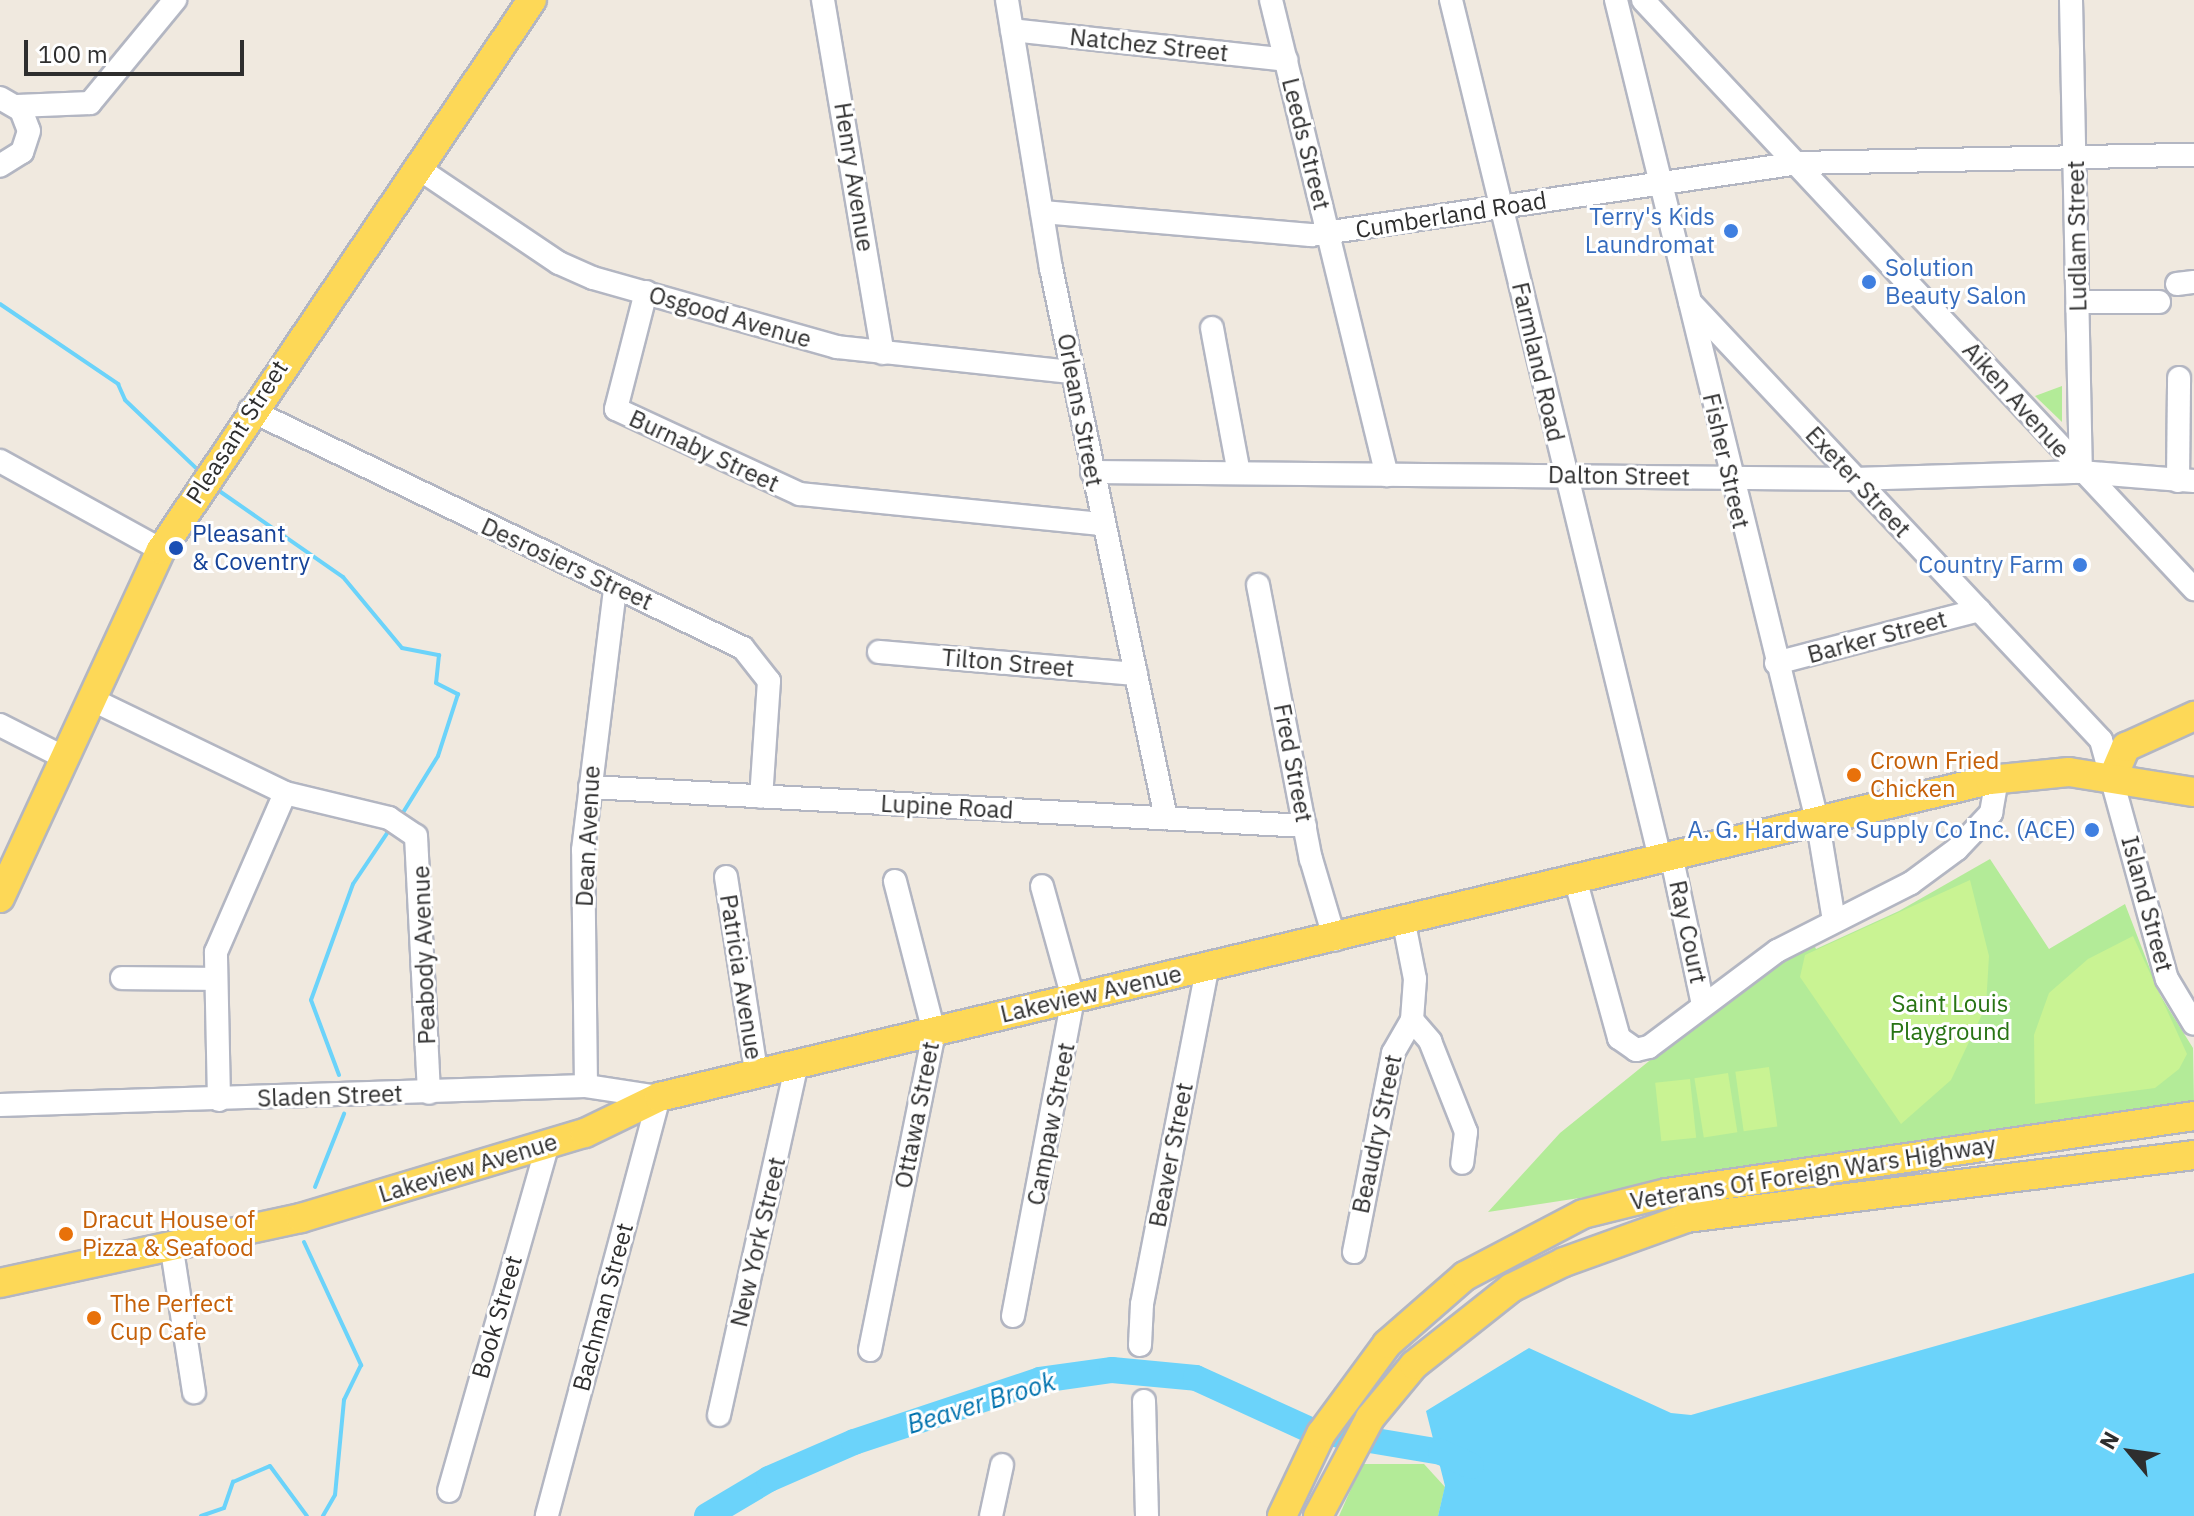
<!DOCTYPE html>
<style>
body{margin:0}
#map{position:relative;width:2194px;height:1516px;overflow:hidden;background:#f0e9df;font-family:"IBM Plex Sans",sans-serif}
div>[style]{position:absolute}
.green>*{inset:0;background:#b3eb98}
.pitch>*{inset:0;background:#c9f393;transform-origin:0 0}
.water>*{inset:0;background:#6bd3fa}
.stream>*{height:4px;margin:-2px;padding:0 2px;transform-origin:2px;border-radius:2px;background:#6bd3fa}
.river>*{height:26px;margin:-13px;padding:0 13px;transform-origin:13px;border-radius:13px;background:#6bd3fa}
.roads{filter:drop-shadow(2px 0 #b3b6c2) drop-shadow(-2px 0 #b3b6c2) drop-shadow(0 2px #b3b6c2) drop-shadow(0 -2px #b3b6c2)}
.minor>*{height:22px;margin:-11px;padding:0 11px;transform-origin:11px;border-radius:11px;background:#fff}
.major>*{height:28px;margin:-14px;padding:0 14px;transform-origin:14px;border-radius:14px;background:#fdd857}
.dots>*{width:22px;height:22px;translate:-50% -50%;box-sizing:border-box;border:4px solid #fff;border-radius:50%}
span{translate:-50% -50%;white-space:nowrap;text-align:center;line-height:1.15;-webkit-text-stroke:6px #fff;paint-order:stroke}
.street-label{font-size:24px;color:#2e2e2e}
.shop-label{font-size:24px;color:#366cbe}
.right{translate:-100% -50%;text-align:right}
.left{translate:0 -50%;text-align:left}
.transit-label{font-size:24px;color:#164399}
.food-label{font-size:24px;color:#c56008}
.park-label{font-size:24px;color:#287414}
.water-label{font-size:26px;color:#0172ae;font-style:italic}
.north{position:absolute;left:2090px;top:1412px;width:80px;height:80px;-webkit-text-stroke:6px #fff;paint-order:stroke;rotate:299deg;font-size:22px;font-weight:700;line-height:32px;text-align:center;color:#2e2e2e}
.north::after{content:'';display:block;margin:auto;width:28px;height:36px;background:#2e2e2e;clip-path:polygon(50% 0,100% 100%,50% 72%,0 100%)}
.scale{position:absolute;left:24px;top:40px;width:220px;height:36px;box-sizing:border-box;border:4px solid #2e2e2e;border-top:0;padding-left:10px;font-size:24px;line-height:28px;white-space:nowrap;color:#2e2e2e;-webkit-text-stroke:6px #fff;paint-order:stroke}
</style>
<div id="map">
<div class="green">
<div style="clip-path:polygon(2062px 386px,2062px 422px,2035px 396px)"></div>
<div style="clip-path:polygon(1990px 859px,2049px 949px,2125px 904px,2160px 995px,2193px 1048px,2194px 1104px,1488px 1212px,1560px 1133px,1768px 965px,1812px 940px,1816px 949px,1899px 911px)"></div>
<div style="clip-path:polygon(1362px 1464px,1424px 1464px,1445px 1487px,1438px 1516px,1339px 1516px)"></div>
</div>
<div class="pitch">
<div style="clip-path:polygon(1970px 880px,1989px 956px,1986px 1006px,1951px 1080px,1901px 1124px,1800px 977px,1805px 955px)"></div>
<div style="clip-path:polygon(2133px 936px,2187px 1054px,2179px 1069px,2155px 1088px,2035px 1104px,2034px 1035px,2049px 993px,2088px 959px)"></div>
<div style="left:1769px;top:1067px;width:60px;height:34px;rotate:82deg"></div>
<div style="left:1728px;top:1073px;width:60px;height:34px;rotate:81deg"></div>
<div style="left:1690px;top:1079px;width:59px;height:35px;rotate:84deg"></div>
</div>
<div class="water">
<div style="clip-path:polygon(2194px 1273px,2194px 1516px,1438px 1516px,1445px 1486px,1426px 1411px,1529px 1348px,1671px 1413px,1691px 1415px)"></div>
</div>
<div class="stream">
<div style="left:0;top:304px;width:143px;rotate:34.1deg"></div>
<div style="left:118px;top:384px;width:17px;rotate:66deg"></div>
<div style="left:125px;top:400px;width:105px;rotate:43.8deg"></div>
<div style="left:215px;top:488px;width:156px;rotate:34.8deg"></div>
<div style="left:343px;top:577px;width:92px;rotate:50.3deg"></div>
<div style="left:402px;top:648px;width:38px;rotate:11deg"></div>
<div style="left:439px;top:655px;width:28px;rotate:96deg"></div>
<div style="left:436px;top:683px;width:25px;rotate:27deg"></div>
<div style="left:458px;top:694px;width:65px;rotate:107.9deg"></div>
<div style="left:438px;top:756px;width:70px;rotate:121.7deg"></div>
<div style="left:339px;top:1075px;width:80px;rotate:-110.5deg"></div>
<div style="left:311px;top:1000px;width:123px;rotate:-70.1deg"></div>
<div style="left:353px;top:884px;width:66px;rotate:-56.1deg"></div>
<div style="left:315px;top:1187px;width:79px;rotate:-68.3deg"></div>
<div style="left:304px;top:1242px;width:136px;rotate:65.1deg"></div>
<div style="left:361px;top:1365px;width:39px;rotate:116deg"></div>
<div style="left:344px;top:1400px;width:95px;rotate:95.4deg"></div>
<div style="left:335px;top:1495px;width:24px;rotate:120deg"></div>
<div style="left:201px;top:1516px;width:24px;rotate:-19deg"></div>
<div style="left:224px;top:1508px;width:28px;rotate:-71deg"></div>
<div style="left:233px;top:1482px;width:40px;rotate:-23.4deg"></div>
<div style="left:270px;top:1466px;width:62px;rotate:53.5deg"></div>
</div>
<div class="river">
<div style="left:707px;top:1516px;width:72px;rotate:-30.8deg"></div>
<div style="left:769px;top:1479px;width:93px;rotate:-23.5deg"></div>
<div style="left:854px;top:1442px;width:196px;rotate:-18.4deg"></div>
<div style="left:1040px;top:1380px;width:73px;rotate:-7.9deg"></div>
<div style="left:1112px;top:1370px;width:84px;rotate:5.4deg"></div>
<div style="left:1196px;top:1378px;width:125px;rotate:24.5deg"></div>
<div style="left:1310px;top:1430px;width:133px;rotate:9.5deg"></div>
<div style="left:1441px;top:1452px;width:33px;rotate:25deg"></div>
</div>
<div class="roads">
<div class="minor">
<div style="left:823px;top:0;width:358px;rotate:80.4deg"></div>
<div style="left:1007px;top:0;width:272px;rotate:80.7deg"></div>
<div style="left:1051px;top:268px;width:562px;rotate:78.19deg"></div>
<div style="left:1271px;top:0;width:489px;rotate:76.3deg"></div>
<div style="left:1451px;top:0;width:887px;rotate:76.31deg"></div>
<div style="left:1616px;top:0;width:848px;rotate:76.23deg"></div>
<div style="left:1818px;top:824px;width:98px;rotate:80.6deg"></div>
<div style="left:1643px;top:0;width:807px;rotate:46.91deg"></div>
<div style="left:2071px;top:0;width:472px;rotate:88.8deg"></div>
<div style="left:1012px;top:30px;width:276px;rotate:6.2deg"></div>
<div style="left:0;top:98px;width:24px;rotate:30deg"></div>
<div style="left:21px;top:110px;width:22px;rotate:69deg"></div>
<div style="left:29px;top:131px;width:22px;rotate:108deg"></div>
<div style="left:22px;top:152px;width:26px;rotate:148deg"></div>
<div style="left:17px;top:106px;width:73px;rotate:-2.4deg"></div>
<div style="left:90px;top:103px;width:134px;rotate:-50.5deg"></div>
<div style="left:421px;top:170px;width:166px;rotate:34deg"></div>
<div style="left:559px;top:263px;width:37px;rotate:24deg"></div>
<div style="left:593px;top:278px;width:254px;rotate:15.8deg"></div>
<div style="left:837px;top:347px;width:236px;rotate:6.1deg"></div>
<div style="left:1042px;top:212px;width:270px;rotate:4.9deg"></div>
<div style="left:1311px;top:235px;width:492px;rotate:-8.4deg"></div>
<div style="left:1798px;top:163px;width:396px;rotate:-1.2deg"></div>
<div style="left:2177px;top:284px;width:17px;rotate:-7deg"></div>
<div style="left:646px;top:292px;width:121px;rotate:104.4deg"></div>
<div style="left:616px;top:409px;width:203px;rotate:24.8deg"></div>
<div style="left:800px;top:494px;width:304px;rotate:5.7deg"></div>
<div style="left:1690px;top:302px;width:601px;rotate:46.82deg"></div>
<div style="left:2101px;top:740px;width:248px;rotate:74.6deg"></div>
<div style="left:2167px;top:979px;width:52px;rotate:59deg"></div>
<div style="left:2078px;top:302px;width:81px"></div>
<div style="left:1212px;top:328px;width:147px;rotate:79.5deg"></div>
<div style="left:250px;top:410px;width:547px;rotate:25.77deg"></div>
<div style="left:743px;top:648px;width:42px;rotate:51.8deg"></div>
<div style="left:769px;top:681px;width:116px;rotate:93.9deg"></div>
<div style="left:0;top:461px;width:184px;rotate:28.9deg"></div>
<div style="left:1092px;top:472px;width:762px;rotate:0.53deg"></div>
<div style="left:1854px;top:479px;width:227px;rotate:-1.8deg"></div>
<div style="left:2081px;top:472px;width:113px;rotate:4.6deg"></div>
<div style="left:2178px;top:481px;width:103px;rotate:-89.4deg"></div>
<div style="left:1258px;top:585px;width:279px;rotate:79.1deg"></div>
<div style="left:1311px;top:859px;width:84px;rotate:73.5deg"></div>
<div style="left:879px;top:652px;width:258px;rotate:4.9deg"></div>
<div style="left:1776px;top:663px;width:210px;rotate:-14.6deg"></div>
<div style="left:93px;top:700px;width:213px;rotate:25.8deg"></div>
<div style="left:285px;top:793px;width:107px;rotate:13.5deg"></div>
<div style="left:389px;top:818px;width:32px;rotate:34deg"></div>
<div style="left:416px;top:836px;width:257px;rotate:87.1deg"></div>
<div style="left:0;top:725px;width:73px;rotate:26.9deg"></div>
<div style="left:590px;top:787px;width:716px;rotate:3.12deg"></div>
<div style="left:1672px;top:859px;width:149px;rotate:78deg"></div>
<div style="left:726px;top:877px;width:202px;rotate:81.2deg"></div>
<div style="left:1576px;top:882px;width:162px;rotate:74.6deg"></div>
<div style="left:1619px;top:1038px;width:21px;rotate:35deg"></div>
<div style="left:1636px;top:1050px;width:13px;rotate:-13deg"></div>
<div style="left:1649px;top:1047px;width:160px;rotate:-36.9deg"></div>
<div style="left:1777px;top:951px;width:150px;rotate:-26.9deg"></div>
<div style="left:1911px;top:883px;width:57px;rotate:-36.5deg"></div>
<div style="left:1957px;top:849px;width:50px;rotate:-46.6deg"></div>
<div style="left:1991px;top:813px;width:34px;rotate:-80deg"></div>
<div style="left:1404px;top:923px;width:57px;rotate:78.9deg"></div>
<div style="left:1415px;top:979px;width:41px;rotate:94.2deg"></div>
<div style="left:1412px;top:1020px;width:28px;rotate:49deg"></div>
<div style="left:1430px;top:1041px;width:98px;rotate:68.4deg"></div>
<div style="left:1466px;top:1132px;width:31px;rotate:97deg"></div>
<div style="left:122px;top:978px;width:93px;rotate:0.6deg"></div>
<div style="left:586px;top:1086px;width:236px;rotate:-90.7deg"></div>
<div style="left:583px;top:850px;width:264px;rotate:-83deg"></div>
<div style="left:219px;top:1100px;width:148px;rotate:-91.2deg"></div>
<div style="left:216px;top:952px;width:173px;rotate:-66.5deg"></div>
<div style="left:0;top:1105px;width:586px;rotate:-1.86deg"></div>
<div style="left:586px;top:1086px;width:74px;rotate:8.6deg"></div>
<div style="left:659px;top:1097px;width:434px;rotate:105deg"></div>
<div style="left:172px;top:1250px;width:144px;rotate:81.2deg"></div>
<div style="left:1354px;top:1252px;width:203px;rotate:-78.9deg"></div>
<div style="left:1393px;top:1053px;width:38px;rotate:-60deg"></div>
<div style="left:1013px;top:1316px;width:324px;rotate:-79.3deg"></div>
<div style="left:1073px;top:998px;width:116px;rotate:-105.5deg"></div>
<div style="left:1140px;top:1345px;width:41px;rotate:-87.2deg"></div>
<div style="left:1142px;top:1304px;width:344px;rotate:-79deg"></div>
<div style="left:870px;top:1350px;width:324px;rotate:-78.6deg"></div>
<div style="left:934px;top:1032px;width:156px;rotate:-104.5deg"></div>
<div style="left:1144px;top:1401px;width:115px;rotate:88.5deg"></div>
<div style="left:719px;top:1415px;width:354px;rotate:-77.5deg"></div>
<div style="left:449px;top:1491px;width:361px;rotate:-74.1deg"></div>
<div style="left:991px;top:1516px;width:52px;rotate:-77.8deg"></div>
</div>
<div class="major">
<div style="left:2113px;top:777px;width:33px;rotate:-67deg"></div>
<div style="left:2126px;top:747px;width:75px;rotate:-24.5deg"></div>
<div style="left:0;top:898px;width:383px;rotate:-65.2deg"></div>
<div style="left:161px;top:550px;width:663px;rotate:-56deg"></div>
<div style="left:0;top:1283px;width:308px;rotate:-12.2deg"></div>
<div style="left:301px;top:1218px;width:296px;rotate:-16.7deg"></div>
<div style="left:585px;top:1133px;width:82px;rotate:-25.9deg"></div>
<div style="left:659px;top:1097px;width:1368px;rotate:-13.4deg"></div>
<div style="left:1990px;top:780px;width:79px;rotate:-5.8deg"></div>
<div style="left:2069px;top:772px;width:127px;rotate:9.1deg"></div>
<div style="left:1282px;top:1516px;width:91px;rotate:-64.6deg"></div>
<div style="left:1321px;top:1434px;width:112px;rotate:-53.7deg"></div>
<div style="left:1387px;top:1344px;width:103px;rotate:-41.1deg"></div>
<div style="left:1465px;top:1276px;width:133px;rotate:-27.7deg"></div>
<div style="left:1583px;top:1214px;width:87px;rotate:-14deg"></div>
<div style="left:1667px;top:1193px;width:533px;rotate:-8.31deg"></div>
<div style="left:1318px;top:1516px;width:111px;rotate:-62deg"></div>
<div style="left:1370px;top:1418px;width:69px;rotate:-50.3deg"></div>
<div style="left:1414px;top:1365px;width:124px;rotate:-38.4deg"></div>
<div style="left:1511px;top:1288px;width:59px;rotate:-26.1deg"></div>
<div style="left:1564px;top:1262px;width:130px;rotate:-19.8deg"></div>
<div style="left:1686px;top:1218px;width:512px;rotate:-7.07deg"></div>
</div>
</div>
<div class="dots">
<div style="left:1731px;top:231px;background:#3f7fe0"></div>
<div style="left:1869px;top:282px;background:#3f7fe0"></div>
<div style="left:176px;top:548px;background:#1a4fb4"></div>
<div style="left:2080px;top:565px;background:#3f7fe0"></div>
<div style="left:1854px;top:775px;background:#e8710a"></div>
<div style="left:2092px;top:830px;background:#3f7fe0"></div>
<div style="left:66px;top:1234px;background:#e8710a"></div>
<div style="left:94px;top:1318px;background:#e8710a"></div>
</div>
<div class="street-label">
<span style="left:1149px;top:45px;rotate:6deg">Natchez Street</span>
<span style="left:1306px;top:144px;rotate:76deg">Leeds Street</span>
<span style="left:854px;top:177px;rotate:81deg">Henry Avenue</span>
<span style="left:1451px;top:215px;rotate:-9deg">Cumberland Road</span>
<span style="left:2077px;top:236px;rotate:-91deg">Ludlam Street</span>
<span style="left:730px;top:317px;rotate:16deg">Osgood Avenue</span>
<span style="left:1538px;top:362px;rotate:77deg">Farmland Road</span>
<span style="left:2016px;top:400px;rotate:48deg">Aiken Avenue</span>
<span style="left:1080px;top:410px;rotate:79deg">Orleans Street</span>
<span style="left:237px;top:432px;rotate:-57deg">Pleasant Street</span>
<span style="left:704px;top:451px;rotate:25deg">Burnaby Street</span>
<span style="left:1726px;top:461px;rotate:77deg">Fisher Street</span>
<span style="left:1619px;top:476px;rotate:1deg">Dalton Street</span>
<span style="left:1858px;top:482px;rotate:47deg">Exeter Street</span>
<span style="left:567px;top:564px;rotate:25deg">Desrosiers Street</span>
<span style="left:1877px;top:637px;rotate:-15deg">Barker Street</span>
<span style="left:1008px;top:663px;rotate:5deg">Tilton Street</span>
<span style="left:1293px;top:763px;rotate:79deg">Fred Street</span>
<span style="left:947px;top:807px;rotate:3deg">Lupine Road</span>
<span style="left:588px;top:836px;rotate:-87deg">Dean Avenue</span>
<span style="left:2147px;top:904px;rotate:75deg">Island Street</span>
<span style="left:1688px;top:932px;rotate:78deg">Ray Court</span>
<span style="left:424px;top:955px;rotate:-92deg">Peabody Avenue</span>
<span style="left:741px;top:977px;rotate:81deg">Patricia Avenue</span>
<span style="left:1091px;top:994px;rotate:-13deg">Lakeview Avenue</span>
<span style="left:330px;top:1096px;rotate:-2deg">Sladen Street</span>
<span style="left:917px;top:1115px;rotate:-79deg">Ottawa Street</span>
<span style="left:1051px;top:1124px;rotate:-79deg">Campaw Street</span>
<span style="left:1377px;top:1134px;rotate:-78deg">Beaudry Street</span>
<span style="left:1171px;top:1155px;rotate:-79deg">Beaver Street</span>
<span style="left:468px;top:1168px;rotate:-17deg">Lakeview Avenue</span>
<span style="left:1813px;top:1173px;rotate:-9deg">Veterans Of Foreign Wars Highway</span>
<span style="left:758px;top:1242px;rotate:-77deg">New York Street</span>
<span style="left:603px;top:1307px;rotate:-75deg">Bachman Street</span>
<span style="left:497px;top:1317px;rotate:-74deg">Book Street</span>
</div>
<div class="shop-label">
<span class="right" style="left:1715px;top:231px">Terry's Kids<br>Laundromat</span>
<span class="left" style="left:1885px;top:282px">Solution<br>Beauty Salon</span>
<span class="right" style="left:2064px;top:565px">Country Farm</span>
<span class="right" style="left:2076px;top:830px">A. G. Hardware Supply Co Inc. (ACE)</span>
</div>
<div class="transit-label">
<span class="left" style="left:192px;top:548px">Pleasant<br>&amp; Coventry</span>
</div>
<div class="food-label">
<span class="left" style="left:1870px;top:775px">Crown Fried<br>Chicken</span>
<span class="left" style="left:82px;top:1234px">Dracut House of<br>Pizza &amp; Seafood</span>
<span class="left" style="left:110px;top:1318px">The Perfect<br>Cup Cafe</span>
</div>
<div class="park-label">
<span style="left:1950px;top:1018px">Saint Louis<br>Playground</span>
</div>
<div class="water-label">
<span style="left:981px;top:1403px;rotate:-17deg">Beaver Brook</span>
</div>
<div class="north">N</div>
<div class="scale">100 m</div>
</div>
